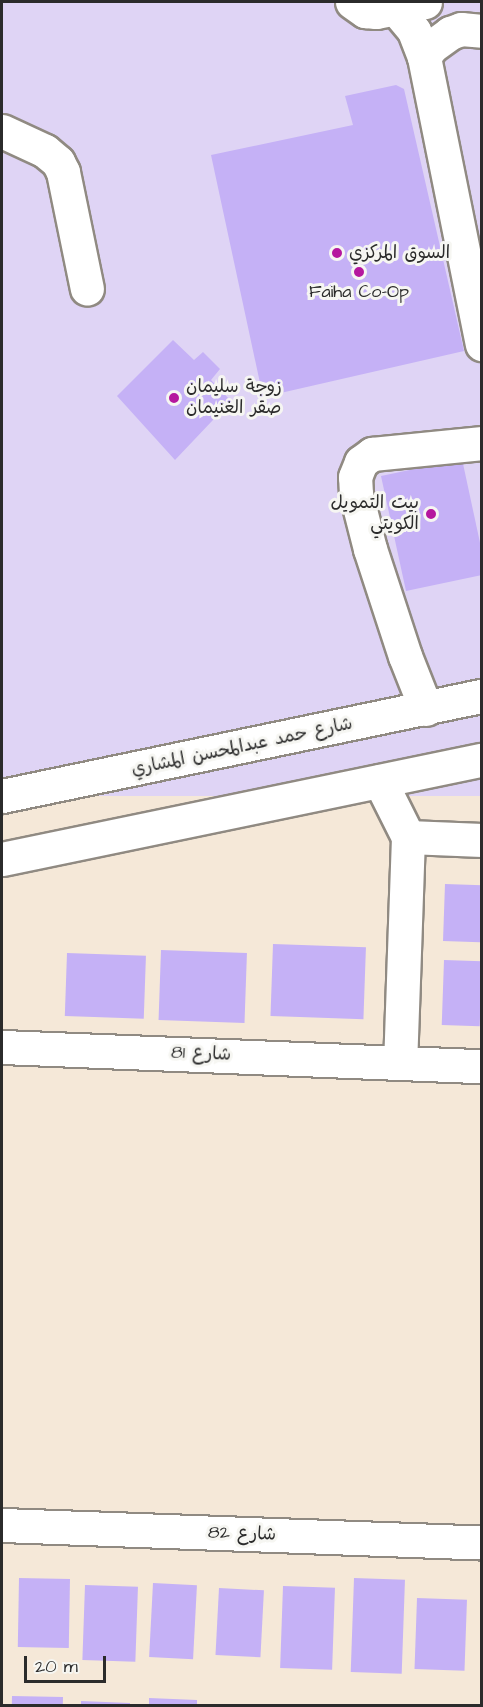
<!DOCTYPE html>
<meta charset="utf-8">
<style>
body{margin:0}
#map{position:relative;width:483px;height:1707px;overflow:hidden;background:#f5e8d8;font-family:"Architects Daughter","Playpen Sans Arabic",sans-serif}
div>[style]{position:absolute}
.built>*{inset:0;background:#dfd4f5;transform-origin:0 0}
.building>*{inset:0;background:#c5b1f6;transform-origin:0 0}
.roads{filter:drop-shadow(2px 0 #908a82) drop-shadow(-2px 0 #908a82) drop-shadow(0 2px #908a82) drop-shadow(0 -2px #908a82)}
.minor>*{height:33px;margin:-16.5px;padding:0 16.5px;transform-origin:16.5px;border-radius:16.5px;background:#fff}
.dots>*{width:16px;height:16px;translate:-50% -50%;box-sizing:border-box;border:3px solid #f6f6f2;border-radius:50%}
span{translate:-50% -50%;white-space:nowrap;text-align:center;line-height:1.15;-webkit-text-stroke:6px #f6f6f2;paint-order:stroke}
.poi-label{font-size:18px;color:#2b2b2b}
.left{translate:0 -50%;text-align:left}
.right{translate:-100% -50%;text-align:right}
.street-label{font-size:18px;color:#2b2b2b}
.frame{position:absolute;inset:0;border:3px solid #2b2b2b;pointer-events:none}
.scale{position:absolute;left:24px;top:1656px;width:82px;height:27px;box-sizing:border-box;border:3px solid #2b2b2b;border-top:0;padding-left:8px;font-size:18px;line-height:21px;white-space:nowrap;color:#2b2b2b;-webkit-text-stroke:4px #f6f6f2;paint-order:stroke}
</style>
<div id="map">
<div class="built">
<div style="left:2px;top:2px;width:479px;height:794px"></div>
</div>
<div class="building">
<div style="clip-path:polygon(396px 85px,404px 89px,464px 351px,263px 397px,211px 155px,353px 125px,345px 96px)"></div>
<div style="clip-path:polygon(173px 340px,194px 360px,203px 352px,220px 369px,211px 380px,231px 401px,175px 460px,117px 396px)"></div>
<div style="clip-path:polygon(462px 459px,482px 552px,482px 575px,406px 591px,381px 476px)"></div>
<div style="left:445px;top:884px;width:37px;height:57px;rotate:2deg"></div>
<div style="left:273px;top:944px;width:93px;height:72px;rotate:2deg"></div>
<div style="left:161px;top:950px;width:86px;height:70px;rotate:2deg"></div>
<div style="left:67px;top:953px;width:79px;height:63px;rotate:2deg"></div>
<div style="left:444px;top:960px;width:38px;height:65px;rotate:2deg"></div>
<div style="left:19px;top:1578px;width:51px;height:69px;rotate:1deg"></div>
<div style="left:354px;top:1578px;width:51px;height:94px;rotate:2deg"></div>
<div style="left:153px;top:1583px;width:44px;height:74px;rotate:3deg"></div>
<div style="left:85px;top:1585px;width:53px;height:75px;rotate:2deg"></div>
<div style="left:283px;top:1586px;width:52px;height:82px;rotate:2deg"></div>
<div style="left:219px;top:1588px;width:45px;height:67px;rotate:3deg"></div>
<div style="left:417px;top:1598px;width:50px;height:71px;rotate:2deg"></div>
<div style="left:12px;top:1696px;width:51px;height:10px;rotate:1deg"></div>
<div style="clip-path:polygon(149px 1698px,197px 1700px,197px 1706px,149px 1706px)"></div>
<div style="clip-path:polygon(81px 1701px,130px 1703px,130px 1706px,81px 1706px)"></div>
</div>
<div class="roads">
<div class="minor">
<div style="left:352px;top:2px;width:16px;rotate:35deg"></div>
<div style="left:365px;top:11px;width:11px;rotate:5deg"></div>
<div style="left:376px;top:12px;width:50px;rotate:-11.5deg"></div>
<div style="left:395px;top:8px;width:30px;rotate:50deg"></div>
<div style="left:414px;top:31px;width:28px;rotate:69deg"></div>
<div style="left:424px;top:57px;width:293px;rotate:78.6deg"></div>
<div style="left:424px;top:57px;width:12px;rotate:-55deg"></div>
<div style="left:431px;top:47px;width:24px;rotate:-36deg"></div>
<div style="left:450px;top:33px;width:12px;rotate:-20deg"></div>
<div style="left:461px;top:29px;width:21px;rotate:5deg"></div>
<div style="left:2px;top:131px;width:47px;rotate:24.9deg"></div>
<div style="left:45px;top:151px;width:17px;rotate:40deg"></div>
<div style="left:58px;top:162px;width:11px;rotate:63deg"></div>
<div style="left:63px;top:172px;width:119px;rotate:78.4deg"></div>
<div style="left:426px;top:709px;width:57px;rotate:-111.6deg"></div>
<div style="left:405px;top:656px;width:113px;rotate:-108.1deg"></div>
<div style="left:370px;top:549px;width:57px;rotate:-104.3deg"></div>
<div style="left:356px;top:494px;width:17px;rotate:-93deg"></div>
<div style="left:355px;top:477px;width:16px;rotate:-68deg"></div>
<div style="left:361px;top:462px;width:14px;rotate:-36deg"></div>
<div style="left:372px;top:454px;width:111px;rotate:-5.7deg"></div>
<div style="left:380px;top:781px;width:63px;rotate:63.4deg"></div>
<div style="left:408px;top:837px;width:225px;rotate:92deg"></div>
<div style="left:2px;top:796px;width:490px;rotate:-11.8deg"></div>
<div style="left:408px;top:837px;width:74px;rotate:2.3deg"></div>
<div style="left:2px;top:859px;width:490px;rotate:-11.7deg"></div>
<div style="left:2px;top:1047px;width:480px;rotate:2.3deg"></div>
<div style="left:2px;top:1525px;width:480px;rotate:2.1deg"></div>
</div>
</div>
<div class="dots">
<div style="left:337px;top:253px;background:#b5179e"></div>
<div style="left:359px;top:272px;background:#b5179e"></div>
<div style="left:174px;top:398px;background:#b5179e"></div>
<div style="left:431px;top:514px;background:#b5179e"></div>
</div>
<div class="poi-label">
<span class="left" style="left:349px;top:253px">السوق المركزي</span>
<span style="left:359px;top:292px">Faiha Co-Op</span>
<span class="left" style="left:186px;top:398px">زوجة سليمان<br>صقر الغنيمان</span>
<span class="right" style="left:419px;top:514px">بيت التمويل<br>الكويتي</span>
</div>
<div class="street-label">
<span style="left:242px;top:747px;rotate:-12deg">شارع حمد عبدالمحسن المشاري</span>
<span style="left:201px;top:1054px;rotate:2deg">شارع 81</span>
<span style="left:242px;top:1534px;rotate:2deg">شارع 82</span>
</div>
<div class="frame"></div>
<div class="scale">20 m</div>
</div>
